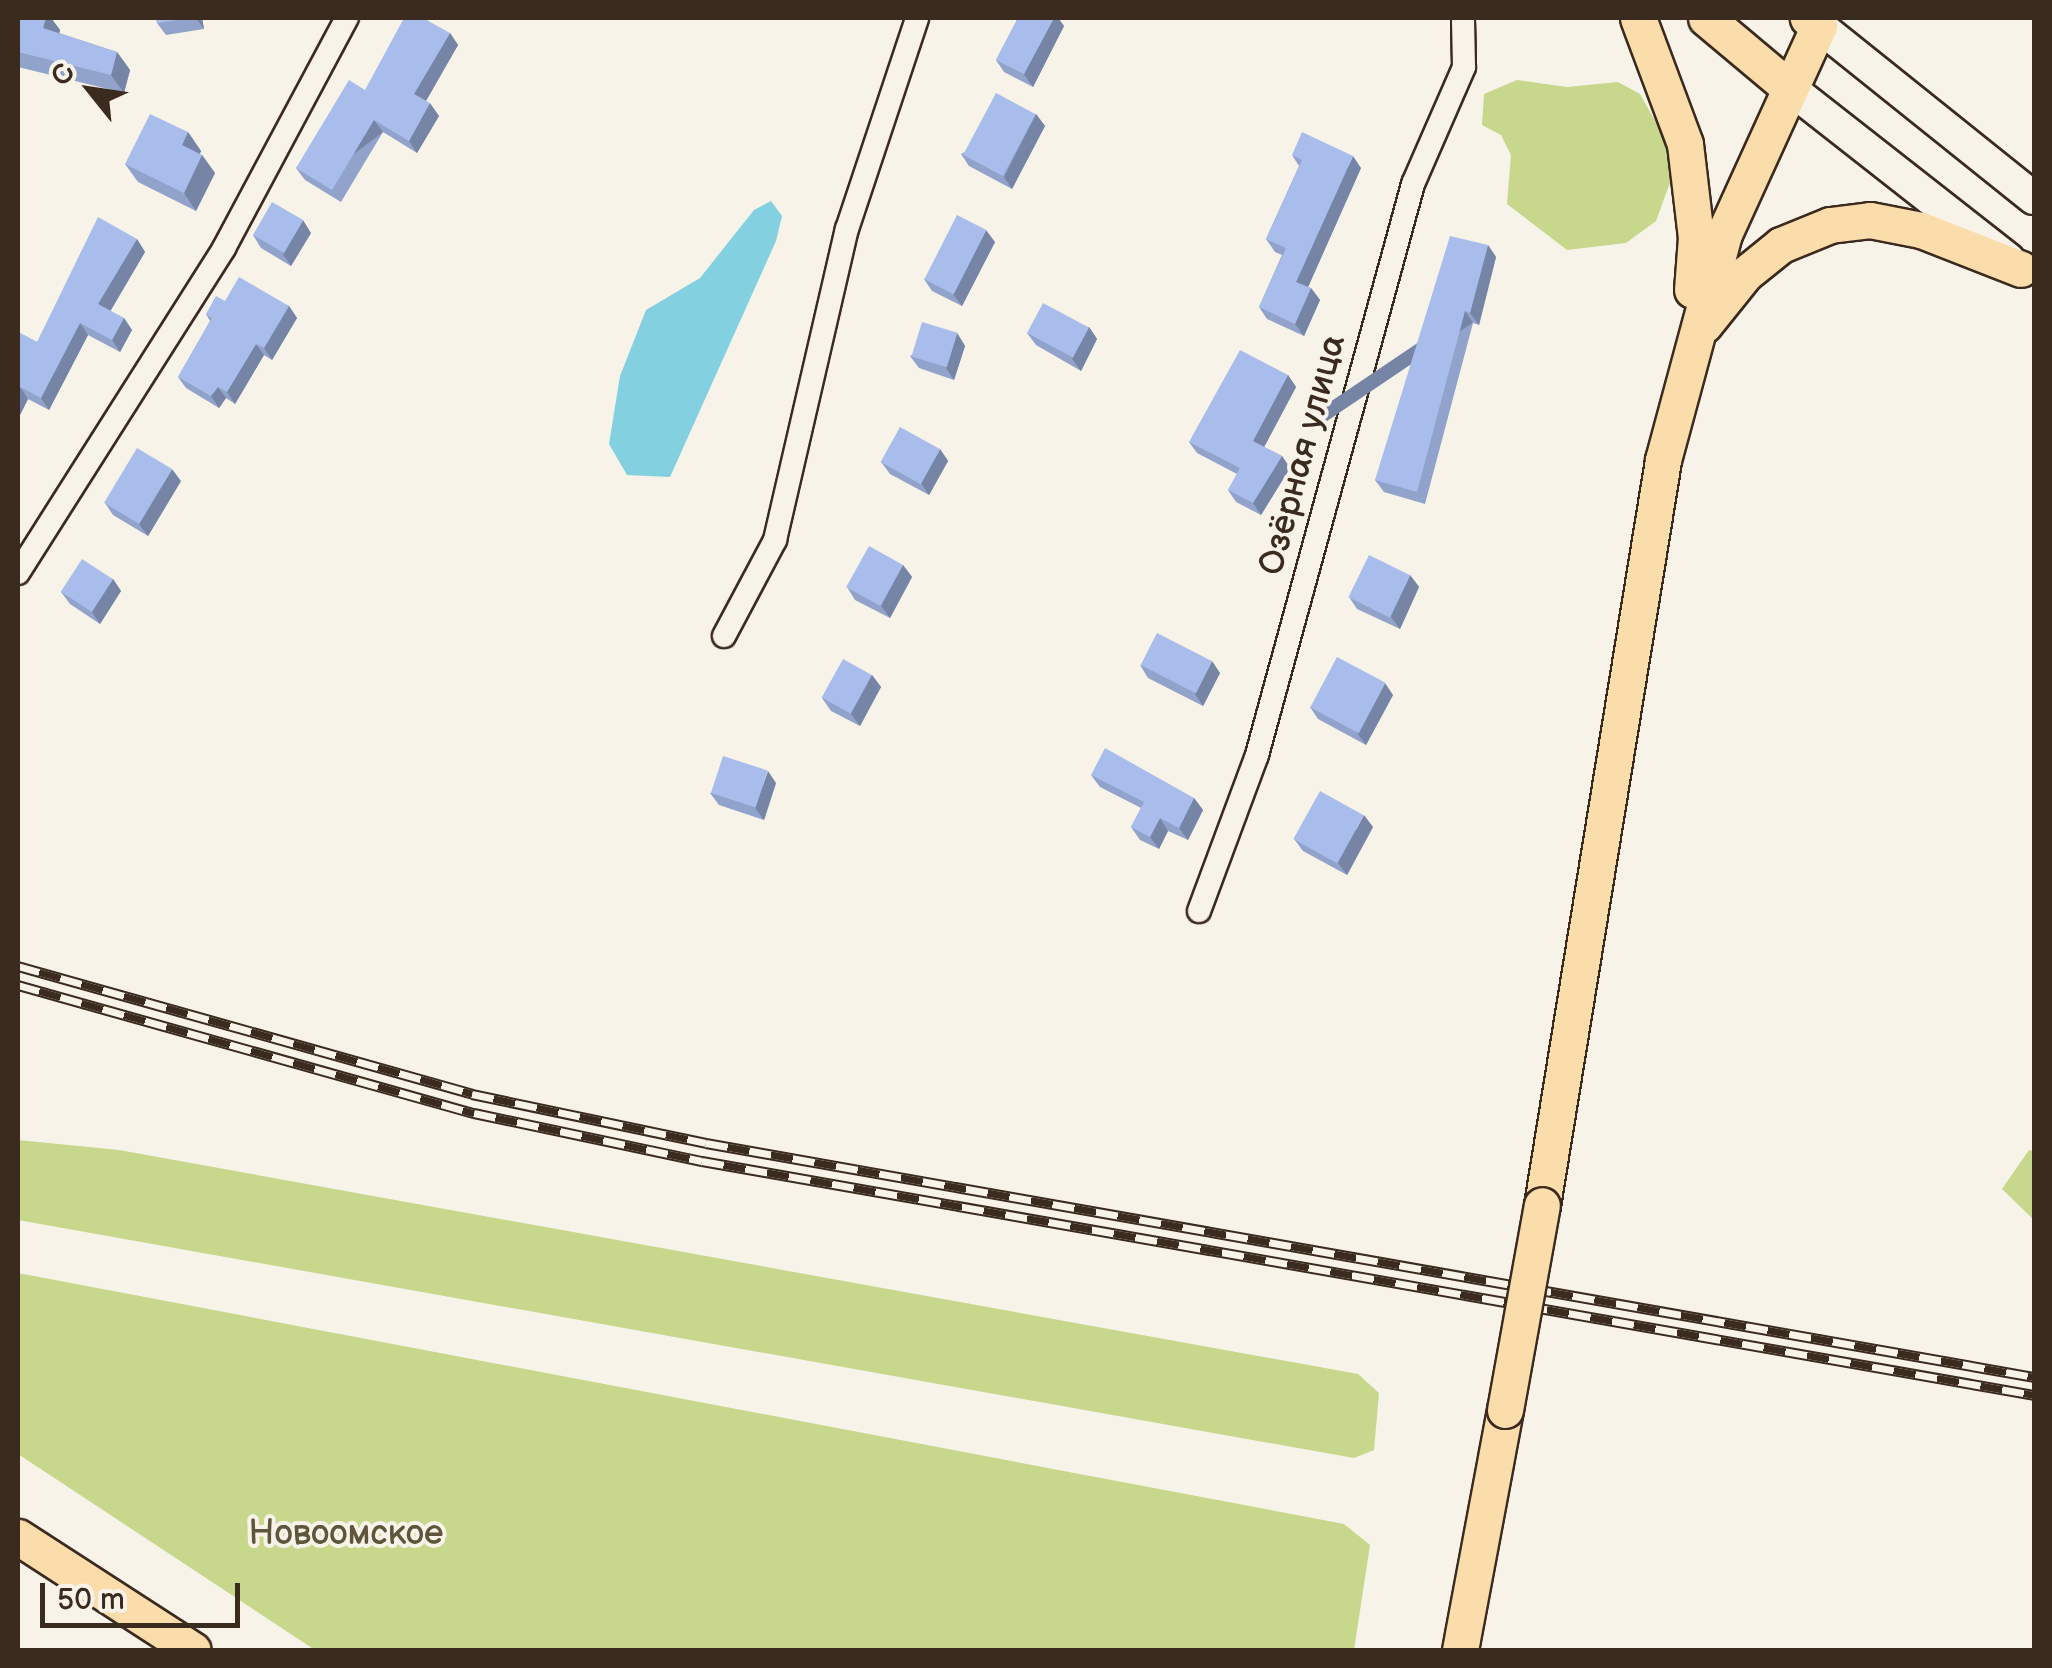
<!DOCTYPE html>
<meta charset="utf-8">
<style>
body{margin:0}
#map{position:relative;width:2052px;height:1668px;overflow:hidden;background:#f7f3e8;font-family:"Balsamiq Sans",sans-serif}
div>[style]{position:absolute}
.green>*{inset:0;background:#c7d78c}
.water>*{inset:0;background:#82d0e0}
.roads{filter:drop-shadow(2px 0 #3b2a1e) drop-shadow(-2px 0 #3b2a1e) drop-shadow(0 2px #3b2a1e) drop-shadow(0 -2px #3b2a1e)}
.minor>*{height:22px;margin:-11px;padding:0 11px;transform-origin:11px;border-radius:11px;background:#f7f3e8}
.secondary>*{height:32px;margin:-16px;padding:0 16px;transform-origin:16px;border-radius:16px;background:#f7f3e8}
.primary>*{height:35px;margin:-17.5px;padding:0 17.5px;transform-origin:17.5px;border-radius:17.5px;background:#faddab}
.rail>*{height:11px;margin-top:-5.5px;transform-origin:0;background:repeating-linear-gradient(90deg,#f7f3e8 0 22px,#3b2a1e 0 44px);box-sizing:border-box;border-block:2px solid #3b2a1e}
.bridges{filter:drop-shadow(2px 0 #3b2a1e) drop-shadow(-2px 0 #3b2a1e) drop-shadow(0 2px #3b2a1e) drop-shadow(0 -2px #3b2a1e)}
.primary-bridge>*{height:35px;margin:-17.5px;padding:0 17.5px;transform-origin:17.5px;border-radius:17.5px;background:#faddab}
.wall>*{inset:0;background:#91a3cb}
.shaded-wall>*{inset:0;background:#7684a5;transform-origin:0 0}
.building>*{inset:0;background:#a9bdec;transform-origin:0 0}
span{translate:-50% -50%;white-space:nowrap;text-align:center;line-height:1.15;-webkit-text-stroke:8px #f7f3e8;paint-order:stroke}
.street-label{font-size:35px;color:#3b2a1e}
.park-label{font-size:35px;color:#5e553a}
.frame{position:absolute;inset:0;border:20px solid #3b2a1e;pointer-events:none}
.north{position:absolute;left:40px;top:40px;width:100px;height:100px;-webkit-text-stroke:8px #f7f3e8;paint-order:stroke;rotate:300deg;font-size:28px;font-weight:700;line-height:40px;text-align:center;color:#3b2a1e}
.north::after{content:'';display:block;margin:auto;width:35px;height:45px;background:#3b2a1e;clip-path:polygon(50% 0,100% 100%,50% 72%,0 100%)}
.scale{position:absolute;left:40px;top:1583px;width:200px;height:45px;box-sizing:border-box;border:5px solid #3b2a1e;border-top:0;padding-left:12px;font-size:30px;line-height:35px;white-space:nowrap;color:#3b2a1e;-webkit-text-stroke:8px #f7f3e8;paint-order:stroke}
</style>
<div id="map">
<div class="green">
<div style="clip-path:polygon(1517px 80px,1567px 87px,1618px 82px,1640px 94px,1663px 135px,1672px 177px,1656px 221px,1626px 243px,1567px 250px,1507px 204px,1511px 155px,1501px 135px,1482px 125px,1484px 94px)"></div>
<div style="clip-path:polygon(18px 1140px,119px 1150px,1358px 1374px,1379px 1393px,1374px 1450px,1354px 1458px,18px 1220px)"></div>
<div style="clip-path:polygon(2029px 1150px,2034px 1151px,2034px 1220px,2002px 1189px)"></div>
<div style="clip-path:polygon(18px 1273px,1344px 1524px,1370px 1545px,1354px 1650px,315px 1650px,18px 1454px)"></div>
</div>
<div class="water">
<div style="clip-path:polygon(771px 201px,782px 216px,776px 241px,670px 477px,627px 475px,609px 444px,620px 376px,646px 310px,700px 278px,754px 210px)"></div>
</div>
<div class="roads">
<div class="minor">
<div style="left:18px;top:573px;width:385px;rotate:-57.6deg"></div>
<div style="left:224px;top:248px;width:261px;rotate:-61.9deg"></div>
<div style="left:724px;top:636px;width:109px;rotate:-62deg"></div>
<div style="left:775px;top:540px;width:319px;rotate:-77deg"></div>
<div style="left:847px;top:229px;width:222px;rotate:-71.6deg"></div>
<div style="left:1199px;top:911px;width:166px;rotate:-69.6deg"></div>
<div style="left:1257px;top:755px;width:592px;rotate:-74.72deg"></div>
<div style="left:1413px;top:184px;width:128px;rotate:-66.4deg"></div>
<div style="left:1464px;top:67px;width:49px;rotate:-91.2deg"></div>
</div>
<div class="secondary">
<div style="left:1819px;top:26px;width:275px;rotate:38.7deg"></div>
<div style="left:1787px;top:86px;width:281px;rotate:38.1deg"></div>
</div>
<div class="primary">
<div style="left:1638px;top:18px;width:134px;rotate:69.5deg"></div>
<div style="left:1685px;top:144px;width:94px;rotate:83.3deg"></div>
<div style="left:1696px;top:237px;width:53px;rotate:94.3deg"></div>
<div style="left:1706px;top:18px;width:106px;rotate:40deg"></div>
<div style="left:1704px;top:325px;width:65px;rotate:-51.2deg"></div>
<div style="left:1745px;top:274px;width:46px;rotate:-38.9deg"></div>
<div style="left:1781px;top:245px;width:53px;rotate:-22.2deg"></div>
<div style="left:1830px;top:225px;width:40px;rotate:-7.1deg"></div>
<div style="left:1870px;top:220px;width:52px;rotate:11.1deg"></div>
<div style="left:1921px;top:230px;width:107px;rotate:21.3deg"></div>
<div style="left:1542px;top:1205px;width:755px;rotate:-80.77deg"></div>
<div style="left:1663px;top:460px;width:234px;rotate:-74.9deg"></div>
<div style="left:1724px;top:234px;width:229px;rotate:-65.5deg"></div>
<div style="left:1819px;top:26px;width:14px;rotate:-144deg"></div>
<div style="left:18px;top:1537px;width:208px;rotate:32.9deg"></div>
<div style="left:1460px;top:1650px;width:244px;rotate:-79.4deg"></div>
</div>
</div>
<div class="rail">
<div style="left:18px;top:966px;width:472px;rotate:15.7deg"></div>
<div style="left:472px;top:1094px;width:239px;rotate:11.8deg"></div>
<div style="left:706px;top:1143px;width:1348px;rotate:9.99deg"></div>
<div style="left:18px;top:985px;width:474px;rotate:15.7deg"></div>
<div style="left:474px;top:1113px;width:233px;rotate:11.9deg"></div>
<div style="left:702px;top:1161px;width:1352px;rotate:9.96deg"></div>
</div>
<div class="bridges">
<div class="primary-bridge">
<div style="left:1505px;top:1410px;width:208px;rotate:-79.8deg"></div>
</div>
</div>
<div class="wall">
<div style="clip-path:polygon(18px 18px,51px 18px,60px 30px,59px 33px,117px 52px,130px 70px,124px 93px,18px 67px)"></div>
<div style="clip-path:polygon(156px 18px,202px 18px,204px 29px,166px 35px,157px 23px)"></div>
<div style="clip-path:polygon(1018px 18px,1058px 18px,1064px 26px,1033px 87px,1004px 72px,996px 60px)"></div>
<div style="clip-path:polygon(450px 33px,458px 45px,426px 101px,439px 116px,417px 153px,383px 132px,341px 202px,305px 180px,296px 168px,365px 90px)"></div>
<div style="clip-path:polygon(1036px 114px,1045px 126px,1012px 189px,969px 166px,961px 154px)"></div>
<div style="clip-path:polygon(188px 132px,201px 151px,200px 154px,202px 155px,215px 173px,196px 211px,138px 182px,125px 164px)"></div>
<div style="clip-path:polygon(1292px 155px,1361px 168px,1308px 287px,1311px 288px,1320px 300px,1304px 336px,1267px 319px,1259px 307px,1282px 255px,1275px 252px,1266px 239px,1299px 166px)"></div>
<div style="clip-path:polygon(311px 233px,291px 266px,261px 248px,253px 235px)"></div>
<div style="clip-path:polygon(137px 239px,145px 252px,110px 311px,124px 318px,132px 330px,120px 352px,88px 335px,49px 410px,28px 399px,18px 419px,18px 332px,37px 342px)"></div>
<div style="clip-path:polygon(995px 242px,962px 306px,932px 291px,924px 279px)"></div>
<div style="clip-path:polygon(1488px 245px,1496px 257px,1479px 325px,1473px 323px,1425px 504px,1384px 492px,1375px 480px)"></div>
<div style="clip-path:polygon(225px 301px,289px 306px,297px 318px,272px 360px,264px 355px,235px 404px,226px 398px,219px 408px,186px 388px,178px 377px,210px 321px,206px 314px)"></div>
<div style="clip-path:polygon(1089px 327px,1097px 339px,1081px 371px,1036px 345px,1027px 333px)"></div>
<div style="clip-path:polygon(957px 333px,965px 346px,954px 380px,919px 368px,910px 356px)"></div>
<div style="clip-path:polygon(1288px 375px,1296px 387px,1264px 447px,1282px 456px,1290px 468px,1261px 515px,1236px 502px,1228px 490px,1237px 474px,1197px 453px,1189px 442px)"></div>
<div style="clip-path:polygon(940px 449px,948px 461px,929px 495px,890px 474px,881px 462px)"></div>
<div style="clip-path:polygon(181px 481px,148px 536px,113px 515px,105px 503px)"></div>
<div style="clip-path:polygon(903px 565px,912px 577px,890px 618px,855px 600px,847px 587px)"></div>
<div style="clip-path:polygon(1410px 575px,1419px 587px,1400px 629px,1357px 609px,1349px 597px)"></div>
<div style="clip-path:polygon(113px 579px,121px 591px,100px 624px,70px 604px,61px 592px)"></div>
<div style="clip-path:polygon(1140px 665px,1220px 673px,1203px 706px,1148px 678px)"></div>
<div style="clip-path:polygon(872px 675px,881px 687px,860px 726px,831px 711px,822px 698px)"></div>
<div style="clip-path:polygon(1393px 695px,1366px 745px,1318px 719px,1310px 707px)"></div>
<div style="clip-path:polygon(1091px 775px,1194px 798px,1203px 810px,1188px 840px,1168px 831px,1159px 849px,1140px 840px,1131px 827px,1141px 808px,1100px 787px)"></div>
<div style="clip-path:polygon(776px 783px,764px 820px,719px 805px,710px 793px)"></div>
<div style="clip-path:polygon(1373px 827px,1347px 875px,1303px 851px,1294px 839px)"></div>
</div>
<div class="shaded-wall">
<div style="clip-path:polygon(46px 18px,51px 18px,60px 30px,56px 46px,43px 28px)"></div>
<div style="clip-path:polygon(196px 18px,202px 18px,204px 29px)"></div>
<div style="clip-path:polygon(1054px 18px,1058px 18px,1064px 26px,1033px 87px,1024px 74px)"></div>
<div style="clip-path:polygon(450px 33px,458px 45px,423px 106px,414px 94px)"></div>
<div style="clip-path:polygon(117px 52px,130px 70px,124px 93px,111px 75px)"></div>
<div style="clip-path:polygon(430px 103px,439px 116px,417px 153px,409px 141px)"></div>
<div style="clip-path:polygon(1036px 114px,1045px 126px,1012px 189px,1004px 177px)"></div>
<div style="left:374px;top:120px;width:15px;height:82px;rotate:53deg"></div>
<div style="clip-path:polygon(188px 132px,201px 151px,195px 163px,182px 145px)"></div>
<div style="clip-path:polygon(202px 155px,215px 173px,196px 211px,184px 193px)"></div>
<div style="clip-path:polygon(1353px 156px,1361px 168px,1305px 294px,1296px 282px)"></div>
<div style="clip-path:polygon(303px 220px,311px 233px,291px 266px,283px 254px)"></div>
<div style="clip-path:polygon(986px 230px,995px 242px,962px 306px,953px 294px)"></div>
<div style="clip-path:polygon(137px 239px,145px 252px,107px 317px,98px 304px)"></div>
<div style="clip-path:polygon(1488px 245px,1496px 257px,1479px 325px,1470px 313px)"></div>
<div style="clip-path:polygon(1311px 288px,1320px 300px,1304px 336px,1295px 324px)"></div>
<div style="clip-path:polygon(289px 306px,297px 318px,272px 360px,264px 348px)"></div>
<div style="left:1465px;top:311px;width:14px;height:187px;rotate:56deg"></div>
<div style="clip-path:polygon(124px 318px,132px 330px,120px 352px,112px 340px)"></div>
<div style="clip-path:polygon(80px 323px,88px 335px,49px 410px,41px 398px)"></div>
<div style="clip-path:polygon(1089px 327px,1097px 339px,1081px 371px,1072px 359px)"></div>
<div style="clip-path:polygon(957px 333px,965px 346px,954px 380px,946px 368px)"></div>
<div style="clip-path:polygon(256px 344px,264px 355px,235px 404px,227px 392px)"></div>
<div style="clip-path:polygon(1288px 375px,1296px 387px,1261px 453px,1253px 441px)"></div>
<div style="clip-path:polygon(20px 387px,28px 399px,18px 419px,18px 391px)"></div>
<div style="clip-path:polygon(218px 387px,226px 398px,219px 408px,211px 396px)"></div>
<div style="clip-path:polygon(940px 449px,948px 461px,929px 495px,921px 483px)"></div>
<div style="clip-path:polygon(1282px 456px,1290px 468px,1261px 515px,1253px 503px)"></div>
<div style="clip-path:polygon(172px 469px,181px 481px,148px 536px,139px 524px)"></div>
<div style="clip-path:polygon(903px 565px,912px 577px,890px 618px,881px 606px)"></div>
<div style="clip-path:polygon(1410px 575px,1419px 587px,1400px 629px,1391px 617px)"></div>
<div style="clip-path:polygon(113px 579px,121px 591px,100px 624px,92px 612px)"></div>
<div style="clip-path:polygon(1212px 661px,1220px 673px,1203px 706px,1195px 694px)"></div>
<div style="clip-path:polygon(872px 675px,881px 687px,860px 726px,851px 714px)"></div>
<div style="clip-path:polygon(1385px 683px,1393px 695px,1366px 745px,1357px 733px)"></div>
<div style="clip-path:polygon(768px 771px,776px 783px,764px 820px,755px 808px)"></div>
<div style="clip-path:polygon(1194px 798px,1203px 810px,1188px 840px,1179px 828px)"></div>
<div style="clip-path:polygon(1364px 815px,1373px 827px,1347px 875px,1338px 863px)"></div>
<div style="clip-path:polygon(1160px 818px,1168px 831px,1159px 849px,1150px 837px)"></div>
</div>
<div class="building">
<div style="clip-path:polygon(18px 18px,46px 18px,43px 28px,117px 52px,111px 75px,18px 52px)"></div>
<div style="clip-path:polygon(156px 18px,192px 18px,157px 23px)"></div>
<div style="clip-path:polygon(404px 18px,423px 18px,450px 33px,414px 94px,430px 103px,409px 141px,374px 120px,332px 190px,296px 168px,349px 80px,365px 90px)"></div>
<div style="clip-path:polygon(1018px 18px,1054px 18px,1024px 74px,996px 60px)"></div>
<div style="left:996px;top:93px;width:45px;height:70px;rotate:28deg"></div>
<div style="clip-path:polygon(150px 114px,188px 132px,182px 145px,202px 155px,184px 193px,125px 164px)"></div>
<div style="clip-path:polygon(1302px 132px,1353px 156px,1296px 282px,1311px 288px,1295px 324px,1259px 307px,1286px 248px,1266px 239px,1302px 160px,1292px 155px)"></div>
<div style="left:272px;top:202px;width:36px;height:38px;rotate:30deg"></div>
<div style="left:957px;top:215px;width:33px;height:72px;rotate:27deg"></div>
<div style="clip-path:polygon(98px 217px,137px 239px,98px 304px,124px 318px,112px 340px,80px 323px,41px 398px,20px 387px,18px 391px,18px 332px,37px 342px)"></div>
<div style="clip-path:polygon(1450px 236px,1488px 245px,1470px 313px,1465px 311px,1417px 492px,1375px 480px)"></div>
<div style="clip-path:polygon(239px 277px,289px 306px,264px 348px,256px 344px,227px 392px,218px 387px,211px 396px,178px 377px,212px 318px,206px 314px,216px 296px,225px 301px)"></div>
<div style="left:1043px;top:303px;width:52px;height:34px;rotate:28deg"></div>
<div style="left:922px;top:322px;width:37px;height:36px;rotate:17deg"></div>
<div style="clip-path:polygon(1240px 350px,1288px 375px,1253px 441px,1282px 456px,1253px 503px,1228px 490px,1240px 468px,1189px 442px)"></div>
<div style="left:900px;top:427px;width:46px;height:40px;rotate:29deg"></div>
<div style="left:137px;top:448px;width:41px;height:64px;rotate:31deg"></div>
<div style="left:869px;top:546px;width:39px;height:47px;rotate:29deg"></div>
<div style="left:1369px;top:555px;width:46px;height:47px;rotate:26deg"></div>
<div style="left:82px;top:559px;width:37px;height:39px;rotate:33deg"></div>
<div style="left:1157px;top:633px;width:62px;height:36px;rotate:27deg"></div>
<div style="left:1337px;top:657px;width:55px;height:57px;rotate:28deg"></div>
<div style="left:843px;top:659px;width:33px;height:44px;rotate:29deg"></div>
<div style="clip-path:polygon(1105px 748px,1194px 798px,1179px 828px,1160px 818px,1150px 837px,1131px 827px,1144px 802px,1091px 775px)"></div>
<div style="left:723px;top:756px;width:47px;height:39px;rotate:18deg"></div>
<div style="left:1320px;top:791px;width:50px;height:55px;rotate:29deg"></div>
</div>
<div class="street-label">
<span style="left:1303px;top:455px;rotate:-75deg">Озёрная улица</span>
</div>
<div class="park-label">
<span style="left:346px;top:1534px">Новоомское</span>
</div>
<div class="frame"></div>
<div class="north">С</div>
<div class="scale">50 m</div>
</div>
